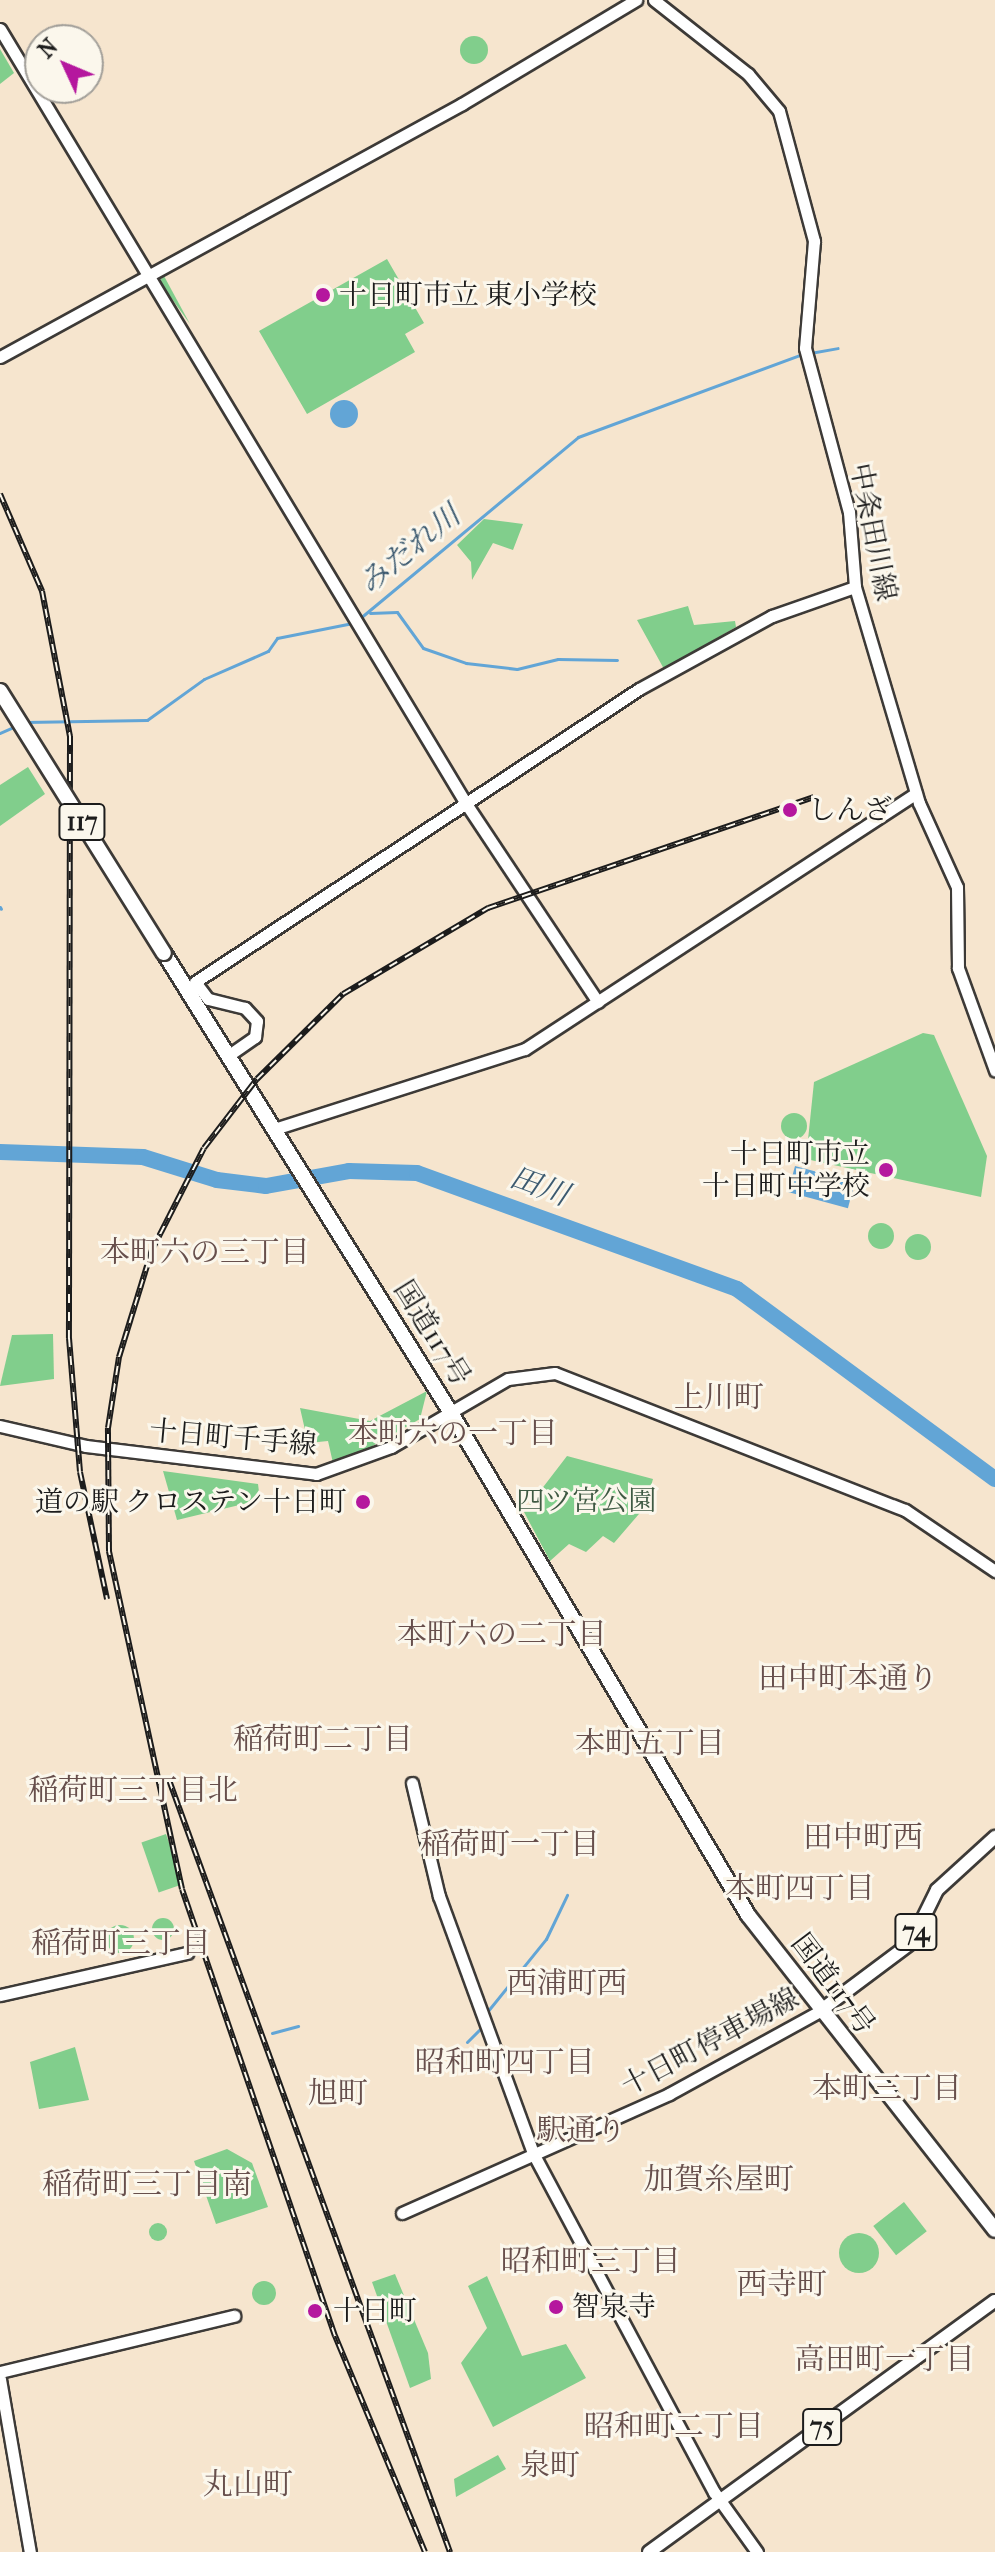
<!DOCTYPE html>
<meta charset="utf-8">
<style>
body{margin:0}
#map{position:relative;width:995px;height:2552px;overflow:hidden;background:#f6e5ce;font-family:"IM FELL French Canon","Noto Serif JP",serif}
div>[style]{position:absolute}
.green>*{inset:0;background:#81ce8c;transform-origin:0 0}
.round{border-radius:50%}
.water>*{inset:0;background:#62a5d6;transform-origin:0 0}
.stream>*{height:3px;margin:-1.5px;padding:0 1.5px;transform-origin:1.5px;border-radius:1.5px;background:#62a5d6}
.river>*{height:16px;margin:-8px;padding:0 8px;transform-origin:8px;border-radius:8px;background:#62a5d6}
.roads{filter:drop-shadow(2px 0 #3d3a37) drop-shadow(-2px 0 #3d3a37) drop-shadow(0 2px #3d3a37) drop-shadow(0 -2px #3d3a37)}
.secondary>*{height:11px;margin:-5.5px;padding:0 5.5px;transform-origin:5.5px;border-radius:5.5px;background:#fff}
.primary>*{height:12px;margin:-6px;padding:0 6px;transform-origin:6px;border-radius:6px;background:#fff}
.highway>*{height:14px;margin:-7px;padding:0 7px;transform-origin:7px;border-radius:7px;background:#fff}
.rail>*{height:6px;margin-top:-3px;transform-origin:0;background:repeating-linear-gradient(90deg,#fbf7ec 0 9px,#1c1c1c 0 18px);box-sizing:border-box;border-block:2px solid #1c1c1c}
.bridges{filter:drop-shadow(2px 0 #3d3a37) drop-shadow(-2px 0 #3d3a37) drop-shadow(0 2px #3d3a37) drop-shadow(0 -2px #3d3a37)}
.highway-bridge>*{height:14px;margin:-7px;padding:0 7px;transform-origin:7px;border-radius:7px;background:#fff}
.dots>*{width:22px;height:22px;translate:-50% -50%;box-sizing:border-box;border:4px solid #fbf7ec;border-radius:50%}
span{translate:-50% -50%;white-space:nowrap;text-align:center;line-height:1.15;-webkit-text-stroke:6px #fbf7ec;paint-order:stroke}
.shield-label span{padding:2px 6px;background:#fbf7ec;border:2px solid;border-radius:6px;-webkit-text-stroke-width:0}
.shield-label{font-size:26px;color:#1c1c1c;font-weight:700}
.poi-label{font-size:28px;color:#1c1c1c}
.left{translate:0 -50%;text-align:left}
.right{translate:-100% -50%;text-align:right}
.street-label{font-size:28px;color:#1c1c1c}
.park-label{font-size:28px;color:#3f5a43}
.water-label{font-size:30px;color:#3c5a70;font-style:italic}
.neighbourhood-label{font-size:30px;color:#674f4c}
.north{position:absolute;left:24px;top:24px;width:80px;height:80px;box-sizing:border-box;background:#fbf7ec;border:2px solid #a29f99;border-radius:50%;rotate:314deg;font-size:22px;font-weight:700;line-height:32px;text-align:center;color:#1c1c1c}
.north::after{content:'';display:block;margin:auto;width:28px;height:36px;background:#b5179e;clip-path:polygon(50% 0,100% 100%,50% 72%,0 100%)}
</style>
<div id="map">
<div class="green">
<div class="round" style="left:460px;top:36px;width:28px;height:28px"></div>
<div style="clip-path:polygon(0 49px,14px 73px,0 84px)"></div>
<div style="clip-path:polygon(387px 259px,424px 323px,405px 334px,415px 352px,307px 414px,259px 331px)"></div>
<div style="clip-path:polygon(164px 276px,190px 324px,159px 281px)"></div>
<div style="clip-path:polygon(484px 519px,523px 524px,513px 550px,493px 543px,472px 580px,471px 562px,457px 545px)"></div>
<div style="clip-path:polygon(688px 606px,694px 625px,735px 621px,736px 627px,664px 669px,637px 620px)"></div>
<div style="clip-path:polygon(28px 767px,45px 794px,0 826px,0 785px)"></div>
<div style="clip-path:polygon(923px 1033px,934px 1035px,987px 1156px,981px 1197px,806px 1159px,814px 1082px)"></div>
<div class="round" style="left:781px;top:1113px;width:26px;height:26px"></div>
<div class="round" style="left:868px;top:1223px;width:26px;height:26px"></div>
<div class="round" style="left:905px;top:1234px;width:26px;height:26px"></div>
<div style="clip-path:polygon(53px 1334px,54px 1379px,0 1386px,12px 1335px)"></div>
<div style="clip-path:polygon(427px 1391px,420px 1419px,353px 1457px,333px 1463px,328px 1441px,308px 1443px,300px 1408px,370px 1421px)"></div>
<div style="clip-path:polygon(567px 1456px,653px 1479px,645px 1507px,614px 1543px,603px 1536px,586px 1552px,569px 1544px,550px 1561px,524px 1512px)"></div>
<div style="clip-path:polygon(163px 1471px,258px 1484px,260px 1500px,177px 1520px)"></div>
<div style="left:166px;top:1834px;width:53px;height:26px;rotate:71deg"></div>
<div class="round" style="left:152px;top:1918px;width:22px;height:22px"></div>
<div class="round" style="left:106px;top:1925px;width:28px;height:28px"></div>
<div style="clip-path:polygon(75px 2047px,89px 2100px,39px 2109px,30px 2062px)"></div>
<div style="clip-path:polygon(227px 2149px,252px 2163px,268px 2207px,216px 2224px,194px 2161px)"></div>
<div style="left:904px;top:2202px;width:37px;height:39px;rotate:52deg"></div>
<div class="round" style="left:149px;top:2223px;width:18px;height:18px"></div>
<div class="round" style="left:839px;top:2233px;width:40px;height:40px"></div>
<div style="clip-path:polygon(395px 2274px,428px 2353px,431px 2379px,410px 2388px,372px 2282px)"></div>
<div style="clip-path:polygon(487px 2276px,522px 2356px,566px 2344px,586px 2378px,493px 2427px,461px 2363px,487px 2328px,468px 2286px)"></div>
<div class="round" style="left:252px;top:2281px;width:24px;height:24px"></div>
<div style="clip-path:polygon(498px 2455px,506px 2469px,456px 2497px,454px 2479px)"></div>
</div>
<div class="water">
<div class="round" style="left:330px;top:400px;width:28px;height:28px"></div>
<div style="left:795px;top:1166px;width:62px;height:27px;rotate:15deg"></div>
</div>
<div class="stream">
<div style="left:810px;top:353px;width:28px;rotate:-10deg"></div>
<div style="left:370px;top:613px;width:27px;rotate:-2deg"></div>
<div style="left:397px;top:612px;width:44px;rotate:54.2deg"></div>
<div style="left:423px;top:648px;width:46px;rotate:19.2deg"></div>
<div style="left:466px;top:663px;width:51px;rotate:6.7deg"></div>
<div style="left:517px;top:669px;width:42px;rotate:-13.7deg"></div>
<div style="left:558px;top:659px;width:59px;rotate:1deg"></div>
<div style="left:359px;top:619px;width:285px;rotate:-39.7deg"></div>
<div style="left:578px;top:437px;width:239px;rotate:-20.3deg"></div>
<div style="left:25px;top:722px;width:122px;rotate:-0.9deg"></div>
<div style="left:147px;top:720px;width:70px;rotate:-35.7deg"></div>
<div style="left:204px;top:679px;width:70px;rotate:-23.6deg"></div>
<div style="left:268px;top:651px;width:16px;rotate:-55deg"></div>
<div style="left:277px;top:638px;width:77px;rotate:-11.2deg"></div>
<div style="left:0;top:733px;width:20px;rotate:-24deg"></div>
<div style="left:0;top:907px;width:2px;rotate:63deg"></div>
<div style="left:487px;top:2012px;width:94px;rotate:-51.1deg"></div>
<div style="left:546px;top:1939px;width:49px;rotate:-64.5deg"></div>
<div style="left:272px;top:2033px;width:27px;rotate:-15deg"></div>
<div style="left:467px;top:2042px;width:18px;rotate:-45deg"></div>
</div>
<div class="river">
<div style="left:0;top:1152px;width:143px;rotate:2deg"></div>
<div style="left:143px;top:1157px;width:77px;rotate:17.3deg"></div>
<div style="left:217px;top:1180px;width:49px;rotate:7deg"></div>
<div style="left:266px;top:1186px;width:84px;rotate:-10.2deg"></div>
<div style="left:349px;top:1171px;width:68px;rotate:1.7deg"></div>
<div style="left:417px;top:1173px;width:340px;rotate:19.9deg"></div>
<div style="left:737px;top:1289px;width:320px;rotate:36.4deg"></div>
</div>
<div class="roads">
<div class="secondary">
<div style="left:654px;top:0;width:120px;rotate:38.2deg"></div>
<div style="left:748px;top:74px;width:48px;rotate:50deg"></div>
<div style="left:779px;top:111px;width:135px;rotate:74.9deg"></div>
<div style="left:814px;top:241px;width:107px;rotate:94.8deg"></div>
<div style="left:805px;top:348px;width:170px;rotate:75deg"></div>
<div style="left:849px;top:512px;width:75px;rotate:85.4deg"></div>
<div style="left:855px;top:587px;width:225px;rotate:73.5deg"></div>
<div style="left:919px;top:803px;width:92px;rotate:65.7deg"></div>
<div style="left:957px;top:887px;width:81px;rotate:89.3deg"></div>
<div style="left:958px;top:968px;width:109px;rotate:70.1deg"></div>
<div style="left:0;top:29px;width:902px;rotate:58.97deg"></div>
<div style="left:465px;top:802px;width:240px;rotate:56.4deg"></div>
<div style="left:0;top:357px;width:527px;rotate:-28.71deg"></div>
<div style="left:462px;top:104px;width:203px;rotate:-30.9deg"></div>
<div style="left:229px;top:1055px;width:32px;rotate:-35deg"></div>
<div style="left:255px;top:1037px;width:16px;rotate:-83deg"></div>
<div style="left:257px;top:1021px;width:18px;rotate:-133deg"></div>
<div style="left:245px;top:1008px;width:38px;rotate:-166deg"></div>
<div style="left:208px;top:999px;width:21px;rotate:-127deg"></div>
<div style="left:195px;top:982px;width:532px;rotate:-33.42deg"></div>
<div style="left:639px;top:689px;width:152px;rotate:-28.8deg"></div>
<div style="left:772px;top:616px;width:88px;rotate:-19.3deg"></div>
<div style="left:274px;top:1129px;width:263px;rotate:-17.7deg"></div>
<div style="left:525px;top:1049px;width:467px;rotate:-33.2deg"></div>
<div style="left:0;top:1426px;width:88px;rotate:13.1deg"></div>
<div style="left:86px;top:1446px;width:232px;rotate:6.9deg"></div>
<div style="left:316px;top:1474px;width:80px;rotate:-19.8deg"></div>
<div style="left:391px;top:1447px;width:135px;rotate:-30.2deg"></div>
<div style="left:508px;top:1379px;width:47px;rotate:-7.3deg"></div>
<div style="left:555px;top:1373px;width:376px;rotate:21.4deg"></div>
<div style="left:905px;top:1510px;width:109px;rotate:34.1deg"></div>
<div style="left:412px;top:1783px;width:116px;rotate:76.6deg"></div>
<div style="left:439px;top:1896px;width:276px;rotate:69.9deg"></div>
<div style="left:534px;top:2155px;width:382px;rotate:61.9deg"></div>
<div style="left:714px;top:2492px;width:74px;rotate:54.4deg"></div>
<div style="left:0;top:1995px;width:192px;rotate:-12.7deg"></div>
<div style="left:402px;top:2213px;width:292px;rotate:-24deg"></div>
<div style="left:669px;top:2094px;width:172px;rotate:-28.8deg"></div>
<div style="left:0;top:2372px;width:241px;rotate:-13.5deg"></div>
<div style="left:0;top:2379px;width:176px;rotate:80.2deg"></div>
</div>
<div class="primary">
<div style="left:820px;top:2011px;width:114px;rotate:-36.8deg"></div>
<div style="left:911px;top:1943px;width:59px;rotate:-63.9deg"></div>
<div style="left:937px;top:1890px;width:79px;rotate:-42.4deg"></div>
<div style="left:649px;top:2552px;width:427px;rotate:-36deg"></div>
</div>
<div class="highway">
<div style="left:164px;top:953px;width:542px;rotate:58.04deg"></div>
<div style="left:451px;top:1413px;width:583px;rotate:59.39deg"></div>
<div style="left:748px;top:1915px;width:400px;rotate:51.9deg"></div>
</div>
</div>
<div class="rail">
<div style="left:0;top:494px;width:106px;rotate:66.6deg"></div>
<div style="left:42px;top:591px;width:148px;rotate:79.1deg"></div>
<div style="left:70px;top:736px;width:602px;rotate:90.1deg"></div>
<div style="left:69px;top:1338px;width:134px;rotate:85.3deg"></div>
<div style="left:80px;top:1472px;width:130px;rotate:78deg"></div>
<div style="left:169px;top:1780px;width:822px;rotate:70deg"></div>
<div style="left:425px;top:2552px;width:234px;rotate:-112.6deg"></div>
<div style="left:335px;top:2336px;width:472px;rotate:-108.9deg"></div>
<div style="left:182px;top:1889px;width:346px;rotate:-102.2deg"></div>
<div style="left:109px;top:1551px;width:123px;rotate:-90.5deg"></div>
<div style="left:108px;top:1428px;width:72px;rotate:-81.2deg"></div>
<div style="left:119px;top:1357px;width:112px;rotate:-72.9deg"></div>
<div style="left:152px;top:1250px;width:114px;rotate:-63deg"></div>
<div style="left:204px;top:1148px;width:87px;rotate:-52.5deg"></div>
<div style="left:257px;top:1079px;width:121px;rotate:-44.7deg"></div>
<div style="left:343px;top:994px;width:169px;rotate:-30.7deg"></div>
<div style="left:488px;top:908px;width:344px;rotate:-18.8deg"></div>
</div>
<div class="bridges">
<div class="highway-bridge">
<div style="left:0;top:691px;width:309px;rotate:58deg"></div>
</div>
</div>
<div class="dots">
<div style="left:323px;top:295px;background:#b5179e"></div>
<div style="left:790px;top:810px;background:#b5179e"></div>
<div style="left:886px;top:1170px;background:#b5179e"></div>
<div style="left:363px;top:1502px;background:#b5179e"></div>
<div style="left:556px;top:2307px;background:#b5179e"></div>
<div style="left:315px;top:2311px;background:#b5179e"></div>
</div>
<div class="shield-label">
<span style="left:82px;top:822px">117</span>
<span style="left:916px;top:1932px">74</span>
<span style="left:822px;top:2427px">75</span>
</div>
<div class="poi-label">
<span class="left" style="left:339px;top:295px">十日町市立 東小学校</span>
<span class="left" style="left:808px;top:810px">しんざ</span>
<span class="right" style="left:870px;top:1170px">十日町市立<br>十日町中学校</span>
<span class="right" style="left:347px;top:1502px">道の駅 クロステン十日町</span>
<span class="left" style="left:572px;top:2307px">智泉寺</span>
<span class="left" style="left:333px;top:2311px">十日町</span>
</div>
<div class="street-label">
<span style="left:873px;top:532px;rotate:79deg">中条田川線</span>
<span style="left:432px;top:1333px;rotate:58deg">国道117号</span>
<span style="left:233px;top:1438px;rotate:5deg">十日町千手線</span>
<span style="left:833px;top:1984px;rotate:53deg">国道117号</span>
<span style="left:710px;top:2042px;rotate:-28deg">十日町停車場線</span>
</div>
<div class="park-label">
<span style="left:586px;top:1501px">四ツ宮公園</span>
</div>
<div class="water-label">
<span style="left:410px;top:550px;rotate:-39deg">みだれ川</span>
<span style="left:539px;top:1187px;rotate:20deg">田川</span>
</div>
<div class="neighbourhood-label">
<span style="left:205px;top:1253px">本町六の三丁目</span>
<span style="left:719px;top:1398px">上川町</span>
<span style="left:453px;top:1434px">本町六の一丁目</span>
<span style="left:502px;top:1635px">本町六の二丁目</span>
<span style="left:848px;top:1679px">田中町本通り</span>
<span style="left:323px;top:1740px">稲荷町二丁目</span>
<span style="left:650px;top:1744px">本町五丁目</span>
<span style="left:133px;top:1791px">稲荷町三丁目北</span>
<span style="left:863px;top:1838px">田中町西</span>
<span style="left:510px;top:1845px">稲荷町一丁目</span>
<span style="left:800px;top:1889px">本町四丁目</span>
<span style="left:121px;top:1944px">稲荷町三丁目</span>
<span style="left:567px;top:1984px">西浦町西</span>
<span style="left:505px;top:2063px">昭和町四丁目</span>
<span style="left:887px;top:2089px">本町三丁目</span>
<span style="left:338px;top:2094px">旭町</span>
<span style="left:581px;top:2131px">駅通り</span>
<span style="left:719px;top:2180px">加賀糸屋町</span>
<span style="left:147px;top:2185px">稲荷町三丁目南</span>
<span style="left:591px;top:2262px">昭和町三丁目</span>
<span style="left:782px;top:2285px">西寺町</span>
<span style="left:885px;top:2360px">高田町一丁目</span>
<span style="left:674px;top:2427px">昭和町二丁目</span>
<span style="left:550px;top:2466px">泉町</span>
<span style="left:248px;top:2485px">丸山町</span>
</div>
<div class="north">N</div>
</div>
